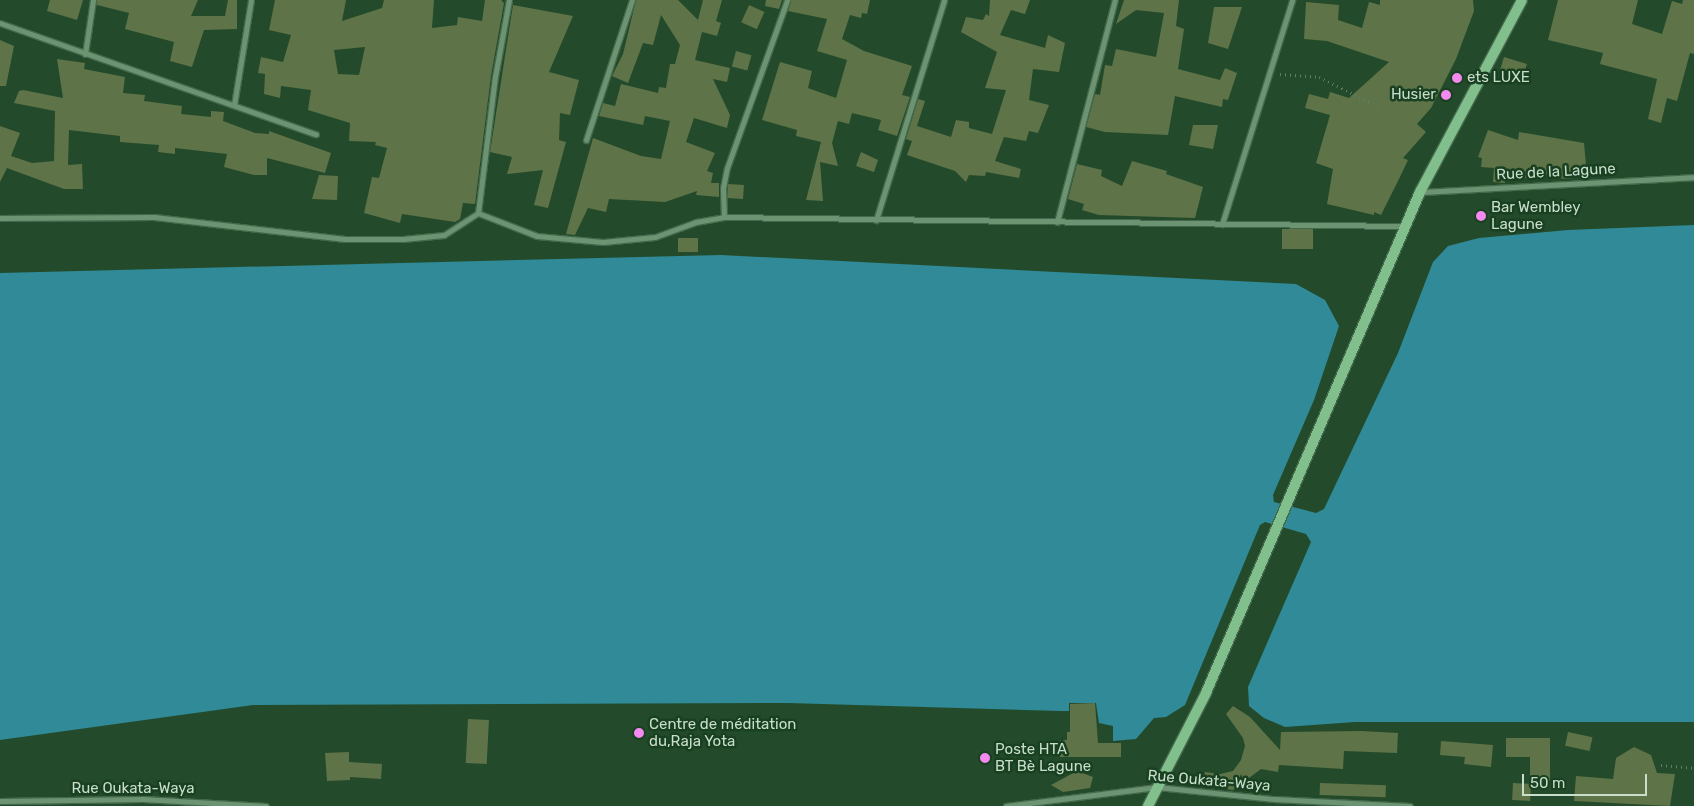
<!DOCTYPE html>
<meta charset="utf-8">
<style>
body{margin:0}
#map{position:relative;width:1694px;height:806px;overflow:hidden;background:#234b2b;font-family:Rubik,sans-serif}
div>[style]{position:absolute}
.water>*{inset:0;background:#308a97}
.building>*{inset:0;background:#5e7347;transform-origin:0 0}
.path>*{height:3px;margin-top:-1.5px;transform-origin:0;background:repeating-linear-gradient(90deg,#5d7f63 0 1px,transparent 0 5px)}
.roads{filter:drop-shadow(1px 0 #44684b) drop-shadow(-1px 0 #44684b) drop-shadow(0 1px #44684b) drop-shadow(0 -1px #44684b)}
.minor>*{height:5px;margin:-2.5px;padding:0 2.5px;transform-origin:2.5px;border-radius:2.5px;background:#6c9372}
.secondary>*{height:10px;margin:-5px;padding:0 5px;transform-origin:5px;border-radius:5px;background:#81c08c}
.dots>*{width:14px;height:14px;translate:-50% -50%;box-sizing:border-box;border:2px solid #184021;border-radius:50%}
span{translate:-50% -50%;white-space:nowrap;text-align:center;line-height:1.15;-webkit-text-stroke:5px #184021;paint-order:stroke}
.poi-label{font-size:15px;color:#c8decb}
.left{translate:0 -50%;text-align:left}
.right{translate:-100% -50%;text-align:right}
.street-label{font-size:15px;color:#c8decb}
.scale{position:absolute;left:1522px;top:774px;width:125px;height:22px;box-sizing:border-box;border:2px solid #c8decb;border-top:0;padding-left:6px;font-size:15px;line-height:18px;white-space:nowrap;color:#c8decb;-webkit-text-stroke:4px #184021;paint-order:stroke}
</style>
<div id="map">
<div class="water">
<div style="clip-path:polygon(1694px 225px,1694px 722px,1355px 722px,1285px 727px,1264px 718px,1249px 706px,1248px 687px,1311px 542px,1306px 534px,1265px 522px,1260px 525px,1185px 705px,1166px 717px,1154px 718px,1136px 739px,1113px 741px,1113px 726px,1099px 723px,1096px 703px,1069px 703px,1069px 711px,1061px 711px,788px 703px,253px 705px,0 740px,0 273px,721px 255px,1296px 284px,1325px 300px,1339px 326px,1314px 400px,1273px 495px,1274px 502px,1316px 513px,1324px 509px,1398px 353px,1433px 262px,1448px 246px,1479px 238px,1568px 230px)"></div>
</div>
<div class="building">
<div style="clip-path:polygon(50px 0,83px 0,77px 20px,47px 11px)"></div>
<div style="clip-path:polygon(97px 0,198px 0,191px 16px,225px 16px,228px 0,237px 0,237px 29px,204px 30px,192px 67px,170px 61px,174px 42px,125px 29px,129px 13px,97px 5px)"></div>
<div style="clip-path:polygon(evenodd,275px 0,346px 0,342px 21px,382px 8px,384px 0,434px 0,432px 28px,457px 25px,458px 17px,482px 21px,485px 0,501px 0,504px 3px,491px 76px,475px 204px,463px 203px,460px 219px,455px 222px,402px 214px,400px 223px,364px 213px,372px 177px,379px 178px,387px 148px,375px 145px,376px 142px,349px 141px,350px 123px,308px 110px,311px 90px,281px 86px,280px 98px,264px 94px,265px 74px,258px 73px,261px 57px,283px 62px,291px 35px,269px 30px,275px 0,365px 47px,359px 75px,338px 74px,334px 50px,365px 47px)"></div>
<div style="clip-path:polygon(636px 0,678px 0,698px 20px,703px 0,722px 0,716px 21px,721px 23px,717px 36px,702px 32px,695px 60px,730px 68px,727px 82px,713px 79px,730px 115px,727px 128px,694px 118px,686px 142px,715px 153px,707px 171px,713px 173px,711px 183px,719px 183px,719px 197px,696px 195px,697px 191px,665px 202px,609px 199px,606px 212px,588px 208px,575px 235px,566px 234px,593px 138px,641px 156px,661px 159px,670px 121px,645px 116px,643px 125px,599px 116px,603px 103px,615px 106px,621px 84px,658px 93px,659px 87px,666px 88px,670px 64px,675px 64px,680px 45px,661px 15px,653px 45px,643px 43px,628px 83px,612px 76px,623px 54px)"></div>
<div style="clip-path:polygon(766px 0,782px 0,779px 9px,765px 6px)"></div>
<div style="clip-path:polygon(791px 0,870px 0,867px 14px,862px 13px,861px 18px,850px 15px,842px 39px,864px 51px,912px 66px,902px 95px,910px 97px,897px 136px,878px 130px,881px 120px,852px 113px,849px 124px,838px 121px,832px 143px,838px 166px,820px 162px,823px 201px,806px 200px,821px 142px,796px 136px,797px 130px,762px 120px,780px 62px,812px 71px,808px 88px,836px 98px,847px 60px,817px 51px,827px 19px,788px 11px)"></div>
<div style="clip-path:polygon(990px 0,1030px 0,1025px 14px,1011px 10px,1000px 35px,1045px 48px,1048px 35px,1065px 43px,1059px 72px,1033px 69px,1029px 100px,1049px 105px,1038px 133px,1029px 131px,1026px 141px,1004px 137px,995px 161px,1021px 169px,1019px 178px,986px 172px,985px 176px,969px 175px,966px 182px,955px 171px,907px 155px,912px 141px,906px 139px,918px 99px,925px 101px,917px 126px,951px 137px,956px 120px,969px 122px,969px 128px,992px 134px,1006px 90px,985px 88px,997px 52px,961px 32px,966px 17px,983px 20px,986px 14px,989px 16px)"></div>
<div style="clip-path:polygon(1124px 0,1179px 0,1176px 26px,1184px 29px,1178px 69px,1220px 80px,1225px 68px,1237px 73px,1228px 100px,1223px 99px,1222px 107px,1175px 96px,1168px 135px,1105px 132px,1086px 127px,1095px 94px,1100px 95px,1105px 65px,1112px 66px,1116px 49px,1156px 57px,1164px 13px,1136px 10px,1116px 24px)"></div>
<div style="clip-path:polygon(1380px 0,1473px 0,1474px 11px,1456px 59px,1431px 108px,1417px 124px,1426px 132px,1403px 158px,1408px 160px,1400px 177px,1381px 215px,1374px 212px,1374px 215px,1327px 204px,1333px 169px,1316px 163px,1330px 115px,1305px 108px,1309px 94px,1328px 99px,1330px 92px,1349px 98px,1389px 62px,1327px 41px,1304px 39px,1306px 2px,1339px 5px,1338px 20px,1362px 28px,1369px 2px,1380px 5px)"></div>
<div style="clip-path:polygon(1558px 0,1638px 0,1632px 24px,1662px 34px,1672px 1px,1682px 4px,1683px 0,1694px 0,1694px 54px,1690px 53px,1677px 101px,1667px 98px,1661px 123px,1648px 119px,1657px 79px,1600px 64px,1603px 53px,1548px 40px)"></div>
<div style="clip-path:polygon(513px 5px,573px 16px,549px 72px,579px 80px,570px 115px,560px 113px,559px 140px,566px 142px,548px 208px,534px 205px,543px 170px,507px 174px,512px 157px,490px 152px)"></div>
<div style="left:749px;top:5px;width:17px;height:19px;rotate:24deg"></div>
<div style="clip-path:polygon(1214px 7px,1242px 7px,1228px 49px,1208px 43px)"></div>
<div style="clip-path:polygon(0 40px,14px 46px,6px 86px,0 86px)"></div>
<div style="left:736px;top:51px;width:16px;height:16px;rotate:15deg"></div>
<div style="left:1504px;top:57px;width:24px;height:13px;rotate:17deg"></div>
<div style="clip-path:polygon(57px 59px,85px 63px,84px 69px,125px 77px,123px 93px,145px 95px,144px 101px,182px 106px,181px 114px,211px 117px,211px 111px,224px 112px,223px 121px,255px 133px,269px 134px,269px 131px,331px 153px,325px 173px,267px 158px,267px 175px,254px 175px,224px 167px,227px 154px,175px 148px,175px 154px,158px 152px,159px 145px,120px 142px,120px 136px,69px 130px,68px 165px,82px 164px,83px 189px,64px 189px,7px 168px,0 182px,0 126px,20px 133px,11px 156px,32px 163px,54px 161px,55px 111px,14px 103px,19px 91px,23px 90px,63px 98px)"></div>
<div style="clip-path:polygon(1193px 125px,1218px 125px,1213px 149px,1189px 145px)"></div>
<div style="clip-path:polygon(1488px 130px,1518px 140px,1519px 132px,1584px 143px,1587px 176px,1565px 179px,1539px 174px,1539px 179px,1506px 177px,1505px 183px,1493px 182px,1494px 168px,1481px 167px,1482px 158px,1478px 157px)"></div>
<div style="clip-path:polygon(861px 152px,878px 160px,874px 172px,856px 166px)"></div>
<div style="clip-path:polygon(1132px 161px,1167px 171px,1166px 174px,1203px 187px,1195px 218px,1099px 215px,1082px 210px,1084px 204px,1068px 199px,1077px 164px,1102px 170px,1101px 176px,1122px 186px)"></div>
<div style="clip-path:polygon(319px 175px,338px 176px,337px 200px,312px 199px)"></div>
<div style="left:728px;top:184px;width:16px;height:14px;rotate:4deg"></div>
<div style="left:1282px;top:229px;width:31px;height:20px"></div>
<div style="left:678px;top:238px;width:20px;height:14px"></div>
<div style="clip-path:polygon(1095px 703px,1098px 743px,1121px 743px,1121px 757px,1060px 757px,1060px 740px,1067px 740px,1067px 732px,1070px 732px,1070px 704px)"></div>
<div style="clip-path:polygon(1233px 706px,1250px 717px,1280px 750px,1281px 732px,1361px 731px,1398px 733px,1397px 753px,1344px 751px,1343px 769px,1279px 765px,1278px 772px,1261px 769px,1233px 790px,1202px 786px,1205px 772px,1220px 774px,1233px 771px,1241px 760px,1245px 746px,1243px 738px,1226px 714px)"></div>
<div style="left:468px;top:719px;width:21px;height:44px;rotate:3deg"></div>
<div style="left:1568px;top:732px;width:25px;height:14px;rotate:12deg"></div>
<div style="clip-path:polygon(1506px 738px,1550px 738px,1550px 781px,1530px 781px,1530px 757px,1506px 757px)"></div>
<div style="clip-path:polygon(1441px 741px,1493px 745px,1491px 767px,1464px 764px,1465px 757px,1440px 755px)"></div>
<div style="clip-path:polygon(1634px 747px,1651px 755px,1657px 773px,1675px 774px,1670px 806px,1574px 801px,1576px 776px,1613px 779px,1616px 758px)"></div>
<div style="clip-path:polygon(349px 752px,349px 762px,382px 764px,381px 779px,350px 777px,350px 780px,327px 781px,325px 753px)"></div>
<div style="clip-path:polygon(1077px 771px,1093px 777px,1090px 788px,1063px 792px,1051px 785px)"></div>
<div style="left:1320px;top:783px;width:66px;height:12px;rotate:2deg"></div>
<div style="left:1513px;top:783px;width:18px;height:17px;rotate:3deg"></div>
</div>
<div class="path">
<div style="left:1280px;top:74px;width:39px;rotate:4deg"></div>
<div style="left:1319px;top:77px;width:66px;rotate:26.2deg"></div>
<div style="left:1661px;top:765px;width:33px;rotate:5deg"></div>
</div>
<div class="roads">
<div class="minor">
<div style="left:0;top:23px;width:335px;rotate:19.4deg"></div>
<div style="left:85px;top:54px;width:55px;rotate:-81.6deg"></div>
<div style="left:234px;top:105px;width:106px;rotate:-80.8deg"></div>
<div style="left:586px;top:140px;width:147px;rotate:-71.8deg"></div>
<div style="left:1420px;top:192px;width:274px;rotate:-3.1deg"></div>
<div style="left:478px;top:213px;width:137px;rotate:-82.9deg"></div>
<div style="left:495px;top:77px;width:78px;rotate:-79.7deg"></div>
<div style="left:724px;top:217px;width:29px;rotate:-92deg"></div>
<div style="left:723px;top:188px;width:20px;rotate:-79deg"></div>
<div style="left:727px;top:168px;width:178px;rotate:-70.3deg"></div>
<div style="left:0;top:218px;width:154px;rotate:-0.4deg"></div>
<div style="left:154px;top:217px;width:192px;rotate:6.6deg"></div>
<div style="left:345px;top:239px;width:58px"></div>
<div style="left:403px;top:239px;width:41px;rotate:-5.6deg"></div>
<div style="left:444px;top:235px;width:40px;rotate:-32.9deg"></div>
<div style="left:478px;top:213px;width:63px;rotate:21.3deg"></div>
<div style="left:537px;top:236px;width:66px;rotate:5.2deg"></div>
<div style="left:603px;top:242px;width:52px;rotate:-5.5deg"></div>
<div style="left:655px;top:237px;width:44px;rotate:-20.1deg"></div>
<div style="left:696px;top:222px;width:28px;rotate:-10deg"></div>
<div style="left:724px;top:217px;width:682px;rotate:0.76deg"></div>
<div style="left:876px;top:220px;width:230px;rotate:-72.8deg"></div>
<div style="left:1057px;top:222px;width:229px;rotate:-75.4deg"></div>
<div style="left:1222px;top:224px;width:235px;rotate:-72.6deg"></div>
<div style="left:0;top:801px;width:143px;rotate:-0.8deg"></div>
<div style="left:143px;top:799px;width:123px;rotate:3.3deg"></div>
<div style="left:1006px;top:806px;width:152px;rotate:-7.2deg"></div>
<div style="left:1157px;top:787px;width:118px;rotate:5.9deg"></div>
<div style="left:1274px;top:799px;width:136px;rotate:2.9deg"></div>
</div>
<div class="secondary">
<div style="left:1148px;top:806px;width:127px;rotate:-62.8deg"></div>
<div style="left:1206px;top:693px;width:545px;rotate:-66.87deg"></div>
<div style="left:1420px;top:192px;width:217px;rotate:-62deg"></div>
</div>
</div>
<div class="dots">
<div style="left:1457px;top:78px;background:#f489ef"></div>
<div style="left:1446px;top:95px;background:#f489ef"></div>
<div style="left:1481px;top:216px;background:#f489ef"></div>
<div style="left:639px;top:733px;background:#f489ef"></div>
<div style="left:985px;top:758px;background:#f489ef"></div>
</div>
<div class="poi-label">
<span class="left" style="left:1467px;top:78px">ets LUXE</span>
<span class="right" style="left:1436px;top:95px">Husier</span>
<span class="left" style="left:1491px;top:216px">Bar Wembley<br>Lagune</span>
<span class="left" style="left:649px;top:733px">Centre de méditation<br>du,Raja Yota</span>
<span class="left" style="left:995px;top:758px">Poste HTA<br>BT Bè Lagune</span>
</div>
<div class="street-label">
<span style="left:1556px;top:172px;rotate:-3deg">Rue de la Lagune</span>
<span style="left:1209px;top:781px;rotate:5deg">Rue Oukata-Waya</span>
<span style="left:133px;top:789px">Rue Oukata-Waya</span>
</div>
<div class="scale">50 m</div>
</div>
